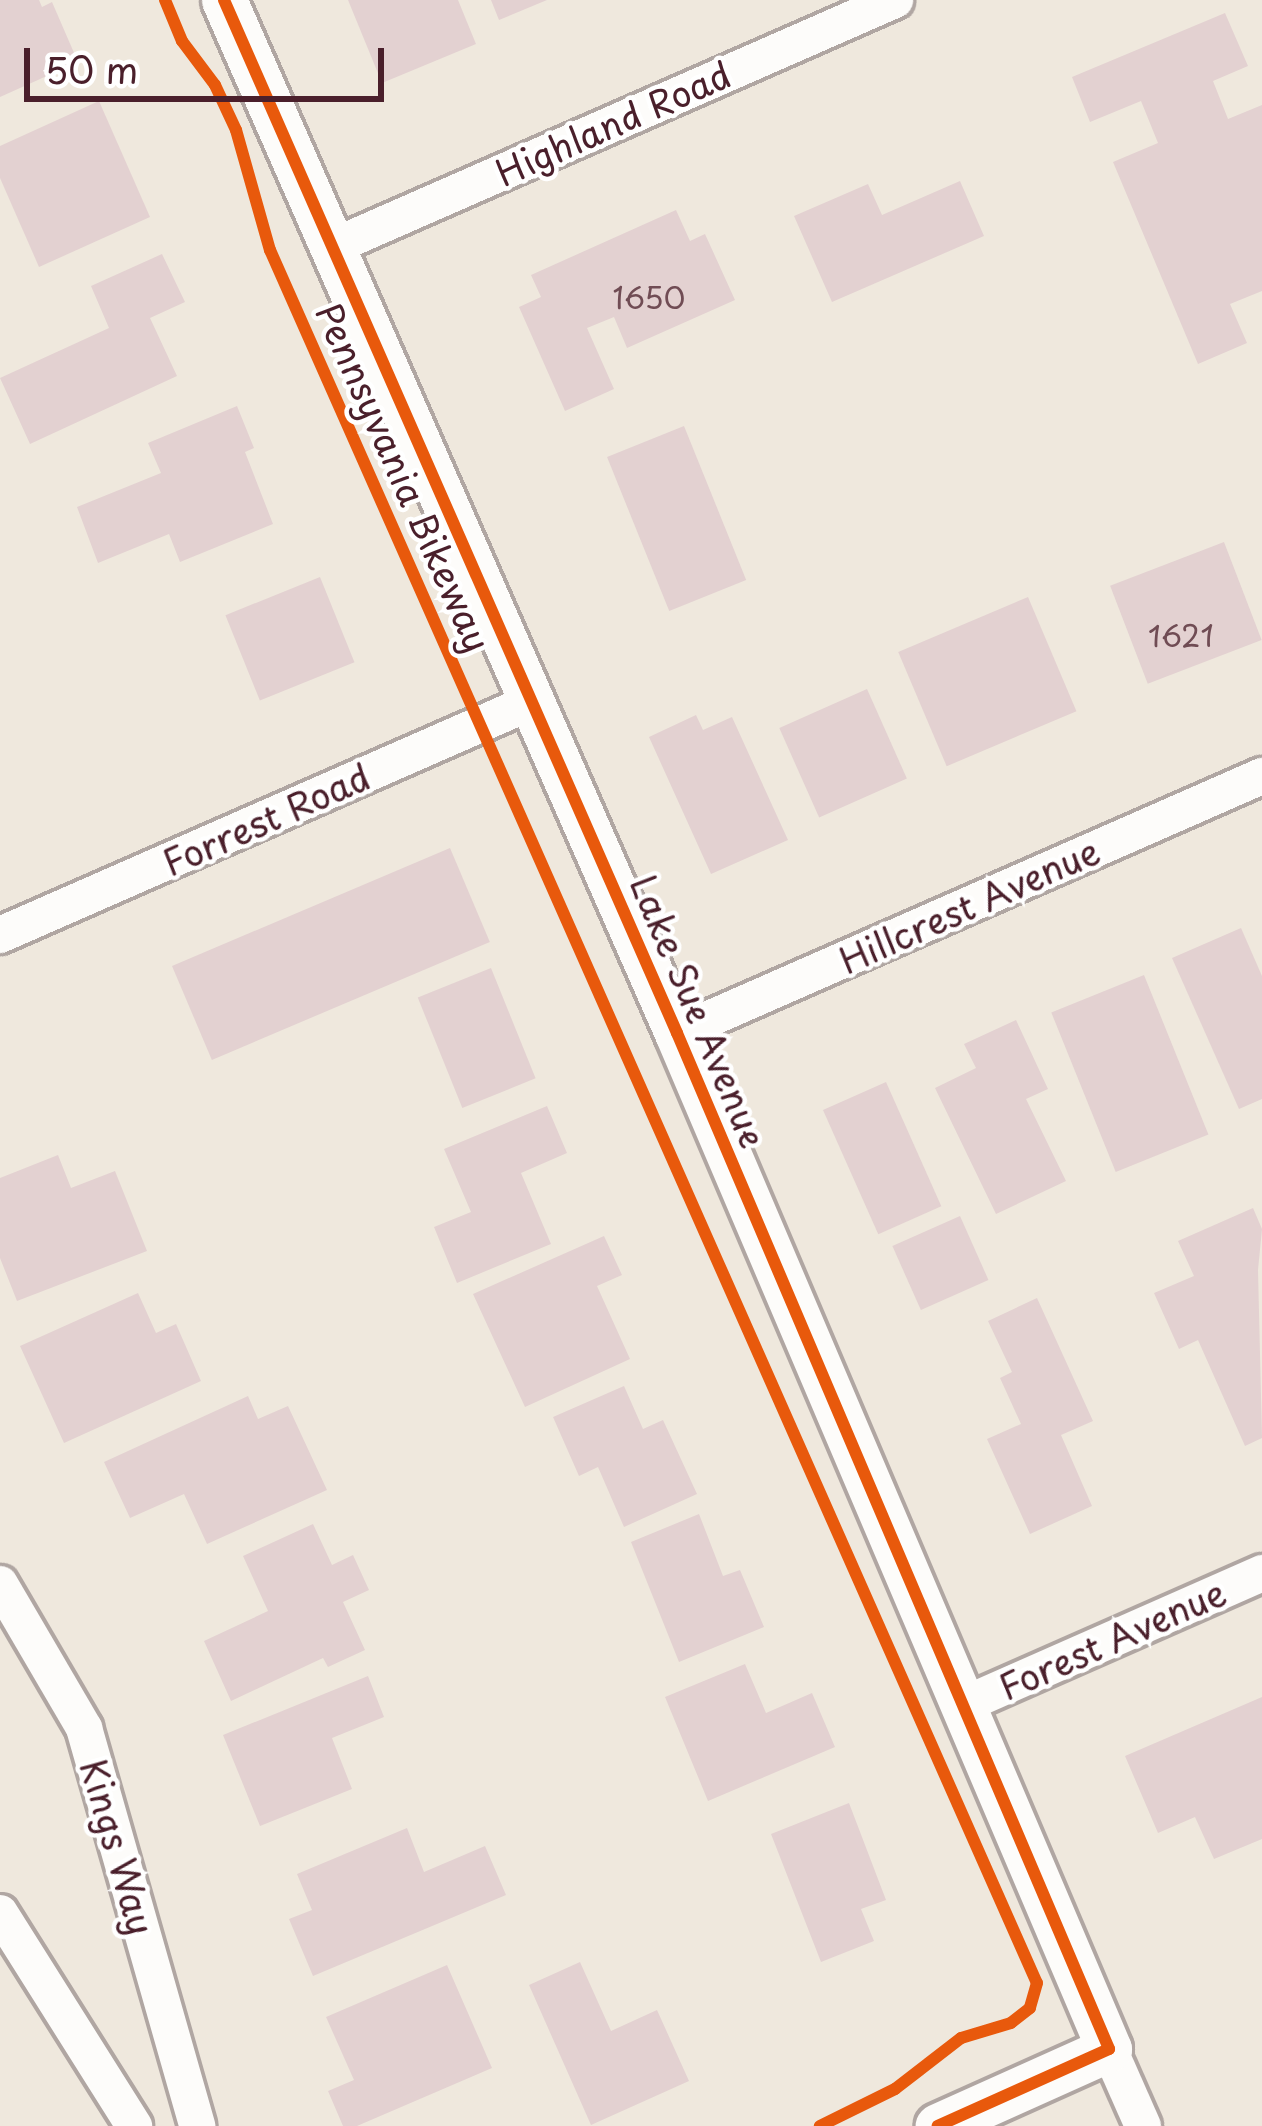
<!DOCTYPE html>
<style>
body{margin:0}
#map{position:relative;width:1262px;height:2126px;overflow:hidden;background:#efe8dd;font-family:"Playpen Sans",sans-serif}
div>[style]{position:absolute}
.building>*{inset:0;background:#e3d1d1;transform-origin:0 0}
.roads{filter:drop-shadow(3px 0 #b0a6a2) drop-shadow(-3px 0 #b0a6a2) drop-shadow(0 3px #b0a6a2) drop-shadow(0 -3px #b0a6a2)}
.minor>*{height:36px;margin:-18px;padding:0 18px;transform-origin:18px;border-radius:18px;background:#fdfcfa}
.tertiary>*{height:45px;margin:-22.5px;padding:0 22.5px;transform-origin:22.5px;border-radius:22.5px;background:#fdfcfa}
.cycleway>*{height:12px;margin:-6px;padding:0 6px;transform-origin:6px;border-radius:6px;background:#e8590c}
span{translate:-50% -50%;white-space:nowrap;text-align:center;line-height:1.15;-webkit-text-stroke:9px #fff;paint-order:stroke}
.number-label{font-size:30px;color:#704c54}
.number-label span{-webkit-text-stroke-width:0}
.street-label{font-size:36px;color:#4a1f2b}
.scale{position:absolute;left:24px;top:48px;width:360px;height:54px;box-sizing:border-box;border:6px solid #4a1f2b;border-top:0;padding-left:15px;font-size:36px;line-height:42px;white-space:nowrap;color:#4a1f2b;-webkit-text-stroke:9px #fff;paint-order:stroke}
</style>
<div id="map">
<div class="building">
<div style="clip-path:polygon(0 0,39px 0,42px 7px,52px 2px,78px 62px,0 97px)"></div>
<div style="clip-path:polygon(348px 0,458px 0,476px 44px,382px 83px)"></div>
<div style="clip-path:polygon(491px 0,547px 0,499px 20px)"></div>
<div style="clip-path:polygon(1225px 13px,1248px 66px,1213px 81px,1228px 119px,1262px 105px,1262px 291px,1230px 304px,1247px 343px,1198px 364px,1113px 162px,1158px 143px,1141px 101px,1090px 122px,1072px 77px)"></div>
<div style="clip-path:polygon(99px 101px,150px 217px,39px 267px,0 178px,0 146px)"></div>
<div style="clip-path:polygon(960px 181px,984px 236px,832px 302px,794px 216px,868px 184px,882px 215px)"></div>
<div style="clip-path:polygon(676px 210px,690px 241px,705px 234px,735px 300px,627px 348px,614px 317px,587px 328px,614px 389px,565px 411px,519px 307px,541px 297px,531px 275px)"></div>
<div style="clip-path:polygon(162px 254px,185px 302px,150px 318px,177px 376px,30px 444px,0 378px,109px 328px,91px 286px)"></div>
<div style="clip-path:polygon(237px 406px,254px 448px,245px 452px,273px 524px,180px 562px,169px 534px,98px 563px,77px 507px,161px 473px,148px 443px)"></div>
<div style="left:684px;top:426px;width:166px;height:83px;rotate:68deg"></div>
<div style="left:1224px;top:542px;width:105px;height:122px;rotate:69deg"></div>
<div style="left:320px;top:577px;width:92px;height:102px;rotate:68deg"></div>
<div style="left:1028px;top:597px;width:124px;height:141px;rotate:67deg"></div>
<div style="left:867px;top:689px;width:98px;height:96px;rotate:66deg"></div>
<div style="clip-path:polygon(696px 715px,703px 730px,732px 717px,788px 840px,711px 874px,649px 737px)"></div>
<div style="left:450px;top:848px;width:102px;height:302px;rotate:67deg"></div>
<div style="clip-path:polygon(1241px 928px,1262px 976px,1262px 1099px,1239px 1109px,1172px 958px)"></div>
<div style="left:491px;top:968px;width:119px;height:79px;rotate:68deg"></div>
<div style="left:1144px;top:975px;width:172px;height:100px;rotate:68deg"></div>
<div style="clip-path:polygon(1016px 1020px,1048px 1089px,1026px 1099px,1066px 1181px,996px 1214px,935px 1088px,976px 1068px,964px 1044px)"></div>
<div style="left:886px;top:1082px;width:136px;height:69px;rotate:66deg"></div>
<div style="clip-path:polygon(547px 1106px,567px 1153px,521px 1173px,551px 1244px,457px 1283px,434px 1227px,471px 1212px,444px 1149px)"></div>
<div style="clip-path:polygon(58px 1155px,71px 1188px,115px 1171px,147px 1251px,17px 1301px,0 1258px,0 1178px)"></div>
<div style="clip-path:polygon(1253px 1208px,1262px 1229px,1258px 1270px,1262px 1438px,1245px 1446px,1198px 1340px,1179px 1349px,1154px 1293px,1194px 1276px,1178px 1241px)"></div>
<div style="left:960px;top:1216px;width:70px;height:74px;rotate:66deg"></div>
<div style="clip-path:polygon(604px 1236px,622px 1275px,597px 1286px,630px 1359px,525px 1407px,473px 1294px)"></div>
<div style="clip-path:polygon(138px 1293px,156px 1333px,176px 1324px,201px 1381px,64px 1443px,20px 1346px)"></div>
<div style="clip-path:polygon(1037px 1298px,1093px 1421px,1061px 1435px,1092px 1506px,1030px 1534px,987px 1439px,1021px 1424px,1000px 1378px,1012px 1372px,988px 1321px)"></div>
<div style="clip-path:polygon(624px 1386px,643px 1429px,663px 1420px,697px 1494px,624px 1527px,598px 1467px,579px 1476px,553px 1417px)"></div>
<div style="clip-path:polygon(248px 1396px,258px 1419px,288px 1406px,327px 1490px,207px 1544px,184px 1494px,130px 1518px,104px 1462px)"></div>
<div style="clip-path:polygon(699px 1514px,723px 1576px,740px 1570px,764px 1627px,679px 1662px,631px 1542px)"></div>
<div style="clip-path:polygon(313px 1524px,332px 1565px,353px 1555px,369px 1590px,343px 1602px,365px 1650px,328px 1667px,323px 1658px,231px 1701px,204px 1641px,268px 1611px,243px 1556px)"></div>
<div style="clip-path:polygon(745px 1664px,766px 1713px,812px 1693px,835px 1747px,708px 1801px,665px 1697px)"></div>
<div style="clip-path:polygon(368px 1676px,384px 1717px,332px 1738px,352px 1789px,260px 1826px,223px 1735px)"></div>
<div style="clip-path:polygon(1262px 1697px,1262px 1839px,1214px 1859px,1195px 1817px,1158px 1833px,1125px 1756px)"></div>
<div style="clip-path:polygon(849px 1803px,886px 1900px,861px 1909px,874px 1941px,821px 1962px,771px 1834px)"></div>
<div style="clip-path:polygon(407px 1828px,424px 1872px,485px 1846px,506px 1895px,313px 1976px,289px 1919px,312px 1910px,297px 1874px)"></div>
<div style="clip-path:polygon(580px 1962px,611px 2031px,657px 2010px,689px 2081px,591px 2125px,529px 1985px)"></div>
<div style="clip-path:polygon(447px 1965px,492px 2068px,357px 2126px,343px 2126px,328px 2091px,354px 2080px,326px 2017px)"></div>
</div>
<div class="roads">
<div class="minor">
<div style="left:332px;top:247px;width:615px;rotate:-23.69deg"></div>
<div style="left:0;top:935px;width:580px;rotate:-23.69deg"></div>
<div style="left:677px;top:1033px;width:639px;rotate:-23.72deg"></div>
<div style="left:0;top:1584px;width:167px;rotate:59.7deg"></div>
<div style="left:84px;top:1728px;width:414px;rotate:74.1deg"></div>
<div style="left:963px;top:1705px;width:327px;rotate:-23.8deg"></div>
<div style="left:0;top:1913px;width:252px;rotate:57.8deg"></div>
<div style="left:1109px;top:2049px;width:84px;rotate:66.2deg"></div>
</div>
<div class="tertiary">
<div style="left:224px;top:0;width:1128px;rotate:66.32deg"></div>
<div style="left:677px;top:1033px;width:1104px;rotate:66.96deg"></div>
<div style="left:1109px;top:2049px;width:188px;rotate:155.8deg"></div>
</div>
</div>
<div class="cycleway">
<div style="left:165px;top:0;width:44px;rotate:67.5deg"></div>
<div style="left:182px;top:41px;width:55px;rotate:53.1deg"></div>
<div style="left:215px;top:85px;width:50px;rotate:65deg"></div>
<div style="left:236px;top:130px;width:125px;rotate:74.2deg"></div>
<div style="left:270px;top:250px;width:1895px;rotate:66.13deg"></div>
<div style="left:1037px;top:1983px;width:26px;rotate:106deg"></div>
<div style="left:1030px;top:2008px;width:24px;rotate:142deg"></div>
<div style="left:1011px;top:2023px;width:52px;rotate:163.3deg"></div>
<div style="left:961px;top:2038px;width:83px;rotate:142.3deg"></div>
<div style="left:895px;top:2089px;width:84px;rotate:153.7deg"></div>
<div style="left:224px;top:0;width:1128px;rotate:66.32deg"></div>
<div style="left:677px;top:1033px;width:1104px;rotate:66.96deg"></div>
<div style="left:1109px;top:2049px;width:188px;rotate:155.8deg"></div>
</div>
<div class="number-label">
<span style="left:649px;top:297px">1650</span>
<span style="left:1181px;top:635px">1621</span>
</div>
<div class="street-label">
<span style="left:613px;top:123px;rotate:-24deg">Highland Road</span>
<span style="left:404px;top:477px;rotate:66deg">Pennsyvania Bikeway</span>
<span style="left:266px;top:819px;rotate:-24deg">Forrest Road</span>
<span style="left:969px;top:905px;rotate:-24deg">Hillcrest Avenue</span>
<span style="left:699px;top:1011px;rotate:67deg">Lake Sue Avenue</span>
<span style="left:1112px;top:1639px;rotate:-24deg">Forest Avenue</span>
<span style="left:118px;top:1847px;rotate:74deg">Kings Way</span>
</div>
<div class="scale">50 m</div>
</div>
